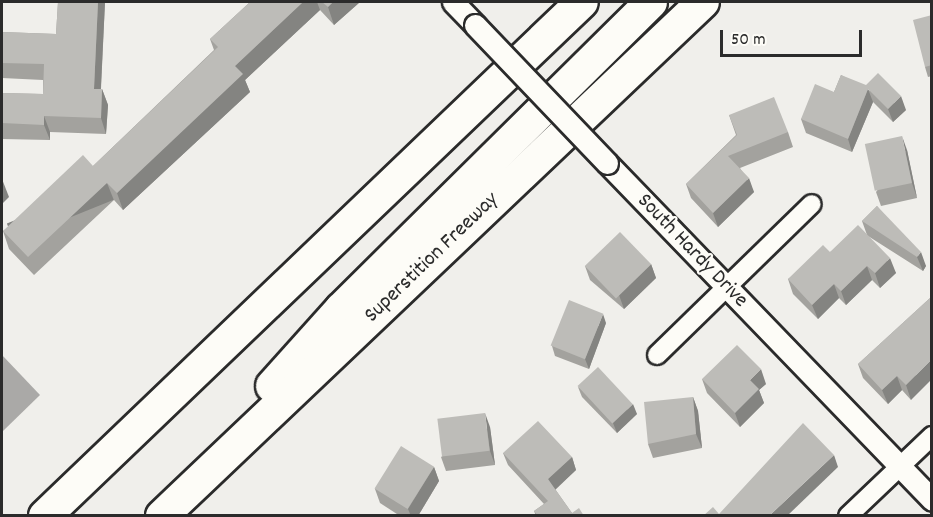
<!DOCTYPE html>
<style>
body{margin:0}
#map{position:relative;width:933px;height:517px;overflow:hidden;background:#f0efeb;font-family:Dekko,sans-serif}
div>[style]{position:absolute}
.water>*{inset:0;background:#aaa9a7}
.roads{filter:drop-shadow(2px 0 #2b2b2b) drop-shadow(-2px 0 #2b2b2b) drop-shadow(0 2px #2b2b2b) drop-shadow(0 -2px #2b2b2b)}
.minor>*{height:18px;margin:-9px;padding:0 9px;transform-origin:9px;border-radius:9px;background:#fdfcf7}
.tertiary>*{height:21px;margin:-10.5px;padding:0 10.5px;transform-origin:10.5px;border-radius:10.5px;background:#fdfcf7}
.motorway>*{height:32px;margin:-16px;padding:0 16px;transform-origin:16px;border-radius:16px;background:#fdfcf7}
.bridges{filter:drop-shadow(2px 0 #2b2b2b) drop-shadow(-2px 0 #2b2b2b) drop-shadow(0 2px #2b2b2b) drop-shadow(0 -2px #2b2b2b)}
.tertiary-bridge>*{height:21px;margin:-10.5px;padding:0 10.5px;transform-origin:10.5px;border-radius:10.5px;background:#fdfcf7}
.wall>*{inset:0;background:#a3a29e}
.shaded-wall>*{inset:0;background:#848481;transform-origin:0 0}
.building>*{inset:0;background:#bdbcb8;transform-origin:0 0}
span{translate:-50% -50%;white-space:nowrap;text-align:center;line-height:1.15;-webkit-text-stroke:4.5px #fdfcf7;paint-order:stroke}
.street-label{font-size:22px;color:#2b2b2b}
.frame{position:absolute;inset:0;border:3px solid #2b2b2b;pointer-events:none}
.scale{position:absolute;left:720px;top:30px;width:142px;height:27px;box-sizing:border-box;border:3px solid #2b2b2b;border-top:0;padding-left:8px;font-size:18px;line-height:21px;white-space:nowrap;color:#2b2b2b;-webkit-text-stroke:4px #fdfcf7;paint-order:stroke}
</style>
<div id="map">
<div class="water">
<div style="clip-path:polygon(2px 355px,40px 395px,2px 432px)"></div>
</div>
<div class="roads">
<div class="minor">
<div style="left:657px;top:355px;width:216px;rotate:-44.3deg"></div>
<div style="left:848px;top:516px;width:116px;rotate:-43.6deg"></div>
</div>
<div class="tertiary">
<div style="left:453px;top:2px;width:32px;rotate:46deg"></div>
<div style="left:607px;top:163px;width:468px;rotate:46deg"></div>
</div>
<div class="motorway">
<div style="left:272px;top:386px;width:103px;rotate:-48.1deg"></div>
<div style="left:341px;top:309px;width:436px;rotate:-44.7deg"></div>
<div style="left:45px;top:516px;width:743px;rotate:-43.75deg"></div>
<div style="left:162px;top:516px;width:746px;rotate:-43.53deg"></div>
</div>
</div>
<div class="bridges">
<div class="tertiary-bridge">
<div style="left:475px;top:25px;width:191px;rotate:46.3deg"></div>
</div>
</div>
<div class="wall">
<div style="clip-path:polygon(58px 2px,105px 2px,101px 89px,102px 89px,108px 105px,106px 134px,50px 132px,50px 140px,2px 139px,2px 93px,43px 94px,43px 80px,2px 78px,2px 32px,56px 34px)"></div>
<div style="clip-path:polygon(250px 2px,360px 2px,334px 25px,320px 10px,245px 80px,250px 92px,123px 210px,114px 200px,34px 275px,9px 249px,3px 231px,93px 166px,214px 50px,210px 39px)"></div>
<div style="clip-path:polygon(932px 15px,932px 76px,928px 77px,925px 67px)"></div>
<div style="clip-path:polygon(841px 75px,906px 110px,893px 122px,873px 102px,852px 152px,806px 133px,801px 119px,834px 92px)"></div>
<div style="clip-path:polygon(729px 115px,788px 132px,793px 147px,740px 168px,754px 192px,718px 227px,691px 198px,686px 184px,736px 135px)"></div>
<div style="clip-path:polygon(907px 150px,917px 198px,881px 206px,876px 192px)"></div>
<div style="clip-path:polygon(877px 206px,926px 266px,923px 271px,868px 236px,896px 273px,880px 288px,872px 280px,846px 305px,839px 298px,818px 319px,793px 294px,788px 279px,830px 252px,867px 235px,862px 221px)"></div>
<div style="clip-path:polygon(651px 264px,656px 278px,624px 309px,590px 280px,585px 266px)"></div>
<div style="clip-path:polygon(930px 298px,911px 400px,902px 390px,888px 404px,863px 378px,858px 364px)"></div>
<div style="clip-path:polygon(606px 323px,589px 369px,555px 356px,552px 346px)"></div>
<div style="clip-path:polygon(702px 379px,766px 384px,759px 390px,764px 403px,740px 427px,707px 393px)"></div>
<div style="clip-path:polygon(578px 387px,637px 414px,617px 433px,582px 397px)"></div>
<div style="clip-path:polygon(693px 397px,698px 411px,702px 448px,653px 458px,648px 444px)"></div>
<div style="clip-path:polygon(490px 427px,495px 465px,446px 471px,441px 457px)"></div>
<div style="clip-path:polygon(503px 453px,572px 457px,576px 470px,555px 489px,572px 513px,584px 516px,536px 516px,534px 511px,544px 504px,508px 465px)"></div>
<div style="clip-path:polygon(434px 467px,439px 481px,418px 516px,400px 516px,380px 503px,375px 489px)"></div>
</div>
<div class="shaded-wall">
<div style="clip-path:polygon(98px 2px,105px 2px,100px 105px,94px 89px)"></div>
<div style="clip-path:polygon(303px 2px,317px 2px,320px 10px,245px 80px,250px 92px,123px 210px,117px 193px,235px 66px)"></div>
<div style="clip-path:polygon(333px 2px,360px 2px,334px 25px,328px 7px)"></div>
<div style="clip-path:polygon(102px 89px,108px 105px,106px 134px,101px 118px)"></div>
<div style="clip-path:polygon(868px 89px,873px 102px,852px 152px,848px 139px)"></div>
<div style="clip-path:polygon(901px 96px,906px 110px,893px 122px,888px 109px)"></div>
<div style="clip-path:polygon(44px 116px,50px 132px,50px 140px,44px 125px)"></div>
<div style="clip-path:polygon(902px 136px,907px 150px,917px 198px,912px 183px)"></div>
<div style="clip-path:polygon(749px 178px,754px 192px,718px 227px,713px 213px)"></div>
<div style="clip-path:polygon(2px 179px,9px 197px,2px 204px)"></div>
<div style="left:107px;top:183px;width:18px;height:108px;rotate:68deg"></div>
<div style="clip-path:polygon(921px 252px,926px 266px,923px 271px,917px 257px)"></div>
<div style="clip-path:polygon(890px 258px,896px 273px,880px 288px,875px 273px)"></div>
<div style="clip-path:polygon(651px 264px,656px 278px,624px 309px,619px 295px)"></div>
<div style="clip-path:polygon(867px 266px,872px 280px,846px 305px,841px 291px)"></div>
<div style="clip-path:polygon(834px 284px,839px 298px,818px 319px,812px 305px)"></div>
<div style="clip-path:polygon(603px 314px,606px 323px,589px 369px,585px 359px)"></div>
<div style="clip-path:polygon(932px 359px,932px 379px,911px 400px,906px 385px)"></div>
<div style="clip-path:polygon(761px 369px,766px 384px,759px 390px,764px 403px,740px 427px,735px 413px,750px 380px)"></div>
<div style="clip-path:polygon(897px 376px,902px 390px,888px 404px,882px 390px)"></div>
<div style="clip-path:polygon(693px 397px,698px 411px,702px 448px,696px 434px)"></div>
<div style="clip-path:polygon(633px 404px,637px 414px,617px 433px,613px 423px)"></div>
<div style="clip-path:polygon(485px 413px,490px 427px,495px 465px,490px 451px)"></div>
<div style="clip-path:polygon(834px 455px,838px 467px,787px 516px,769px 516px)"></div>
<div style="clip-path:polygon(572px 457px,576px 470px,553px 492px,548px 479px)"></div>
<div style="clip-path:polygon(434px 467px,439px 481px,418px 516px,411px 516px,408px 509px)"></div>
</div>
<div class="building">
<div style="clip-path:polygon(58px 2px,98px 2px,94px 89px,102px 89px,101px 118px,44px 116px,44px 125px,2px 123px,2px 93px,43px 94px,44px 64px,2px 63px,2px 32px,56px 34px)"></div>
<div style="clip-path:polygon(250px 2px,303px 2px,235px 66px,243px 74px,117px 193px,107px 183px,28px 257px,3px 231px,83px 155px,93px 166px,218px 47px,210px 39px)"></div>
<div style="clip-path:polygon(322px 2px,333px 2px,328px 7px)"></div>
<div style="clip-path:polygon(932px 15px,932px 65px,925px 67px,913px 20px)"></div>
<div style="clip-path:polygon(878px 73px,901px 96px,888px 109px,868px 89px,848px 139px,801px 119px,815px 84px,834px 92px,841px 75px,866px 85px)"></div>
<div style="clip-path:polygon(774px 97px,788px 132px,728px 156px,749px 178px,713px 213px,686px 184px,737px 135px,729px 115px)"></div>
<div style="left:902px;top:136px;width:48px;height:38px;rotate:78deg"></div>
<div style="clip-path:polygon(877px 206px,921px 252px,917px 257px,862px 221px)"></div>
<div style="clip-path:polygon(858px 225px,890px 258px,875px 273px,867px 266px,841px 291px,834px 284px,812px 305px,788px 279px,823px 245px,830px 252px)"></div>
<div style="left:620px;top:232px;width:45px;height:49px;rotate:46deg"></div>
<div style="clip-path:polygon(930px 298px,932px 300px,932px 359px,906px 385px,897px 376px,882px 390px,858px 364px)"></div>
<div style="left:569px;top:300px;width:37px;height:49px;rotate:22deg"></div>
<div style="clip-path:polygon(737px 345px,761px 369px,750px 380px,759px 389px,735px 413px,702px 379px)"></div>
<div style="left:598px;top:367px;width:51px;height:28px;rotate:47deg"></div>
<div style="clip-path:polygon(693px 397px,696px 434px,648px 444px,644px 402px)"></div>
<div style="left:485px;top:413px;width:38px;height:48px;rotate:83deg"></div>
<div style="clip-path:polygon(538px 421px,572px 457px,548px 479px,572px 513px,579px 508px,584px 516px,538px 516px,534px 511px,548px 501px,503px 453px)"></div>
<div style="clip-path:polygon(803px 423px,834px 455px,769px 516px,703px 516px,713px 507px,719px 514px)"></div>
<div style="left:401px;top:446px;width:39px;height:50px;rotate:32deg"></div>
</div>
<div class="street-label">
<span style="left:692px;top:251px;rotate:46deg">South Hardy Drive</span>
<span style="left:432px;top:258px;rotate:-44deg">Superstition Freeway</span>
</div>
<div class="frame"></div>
<div class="scale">50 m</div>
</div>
